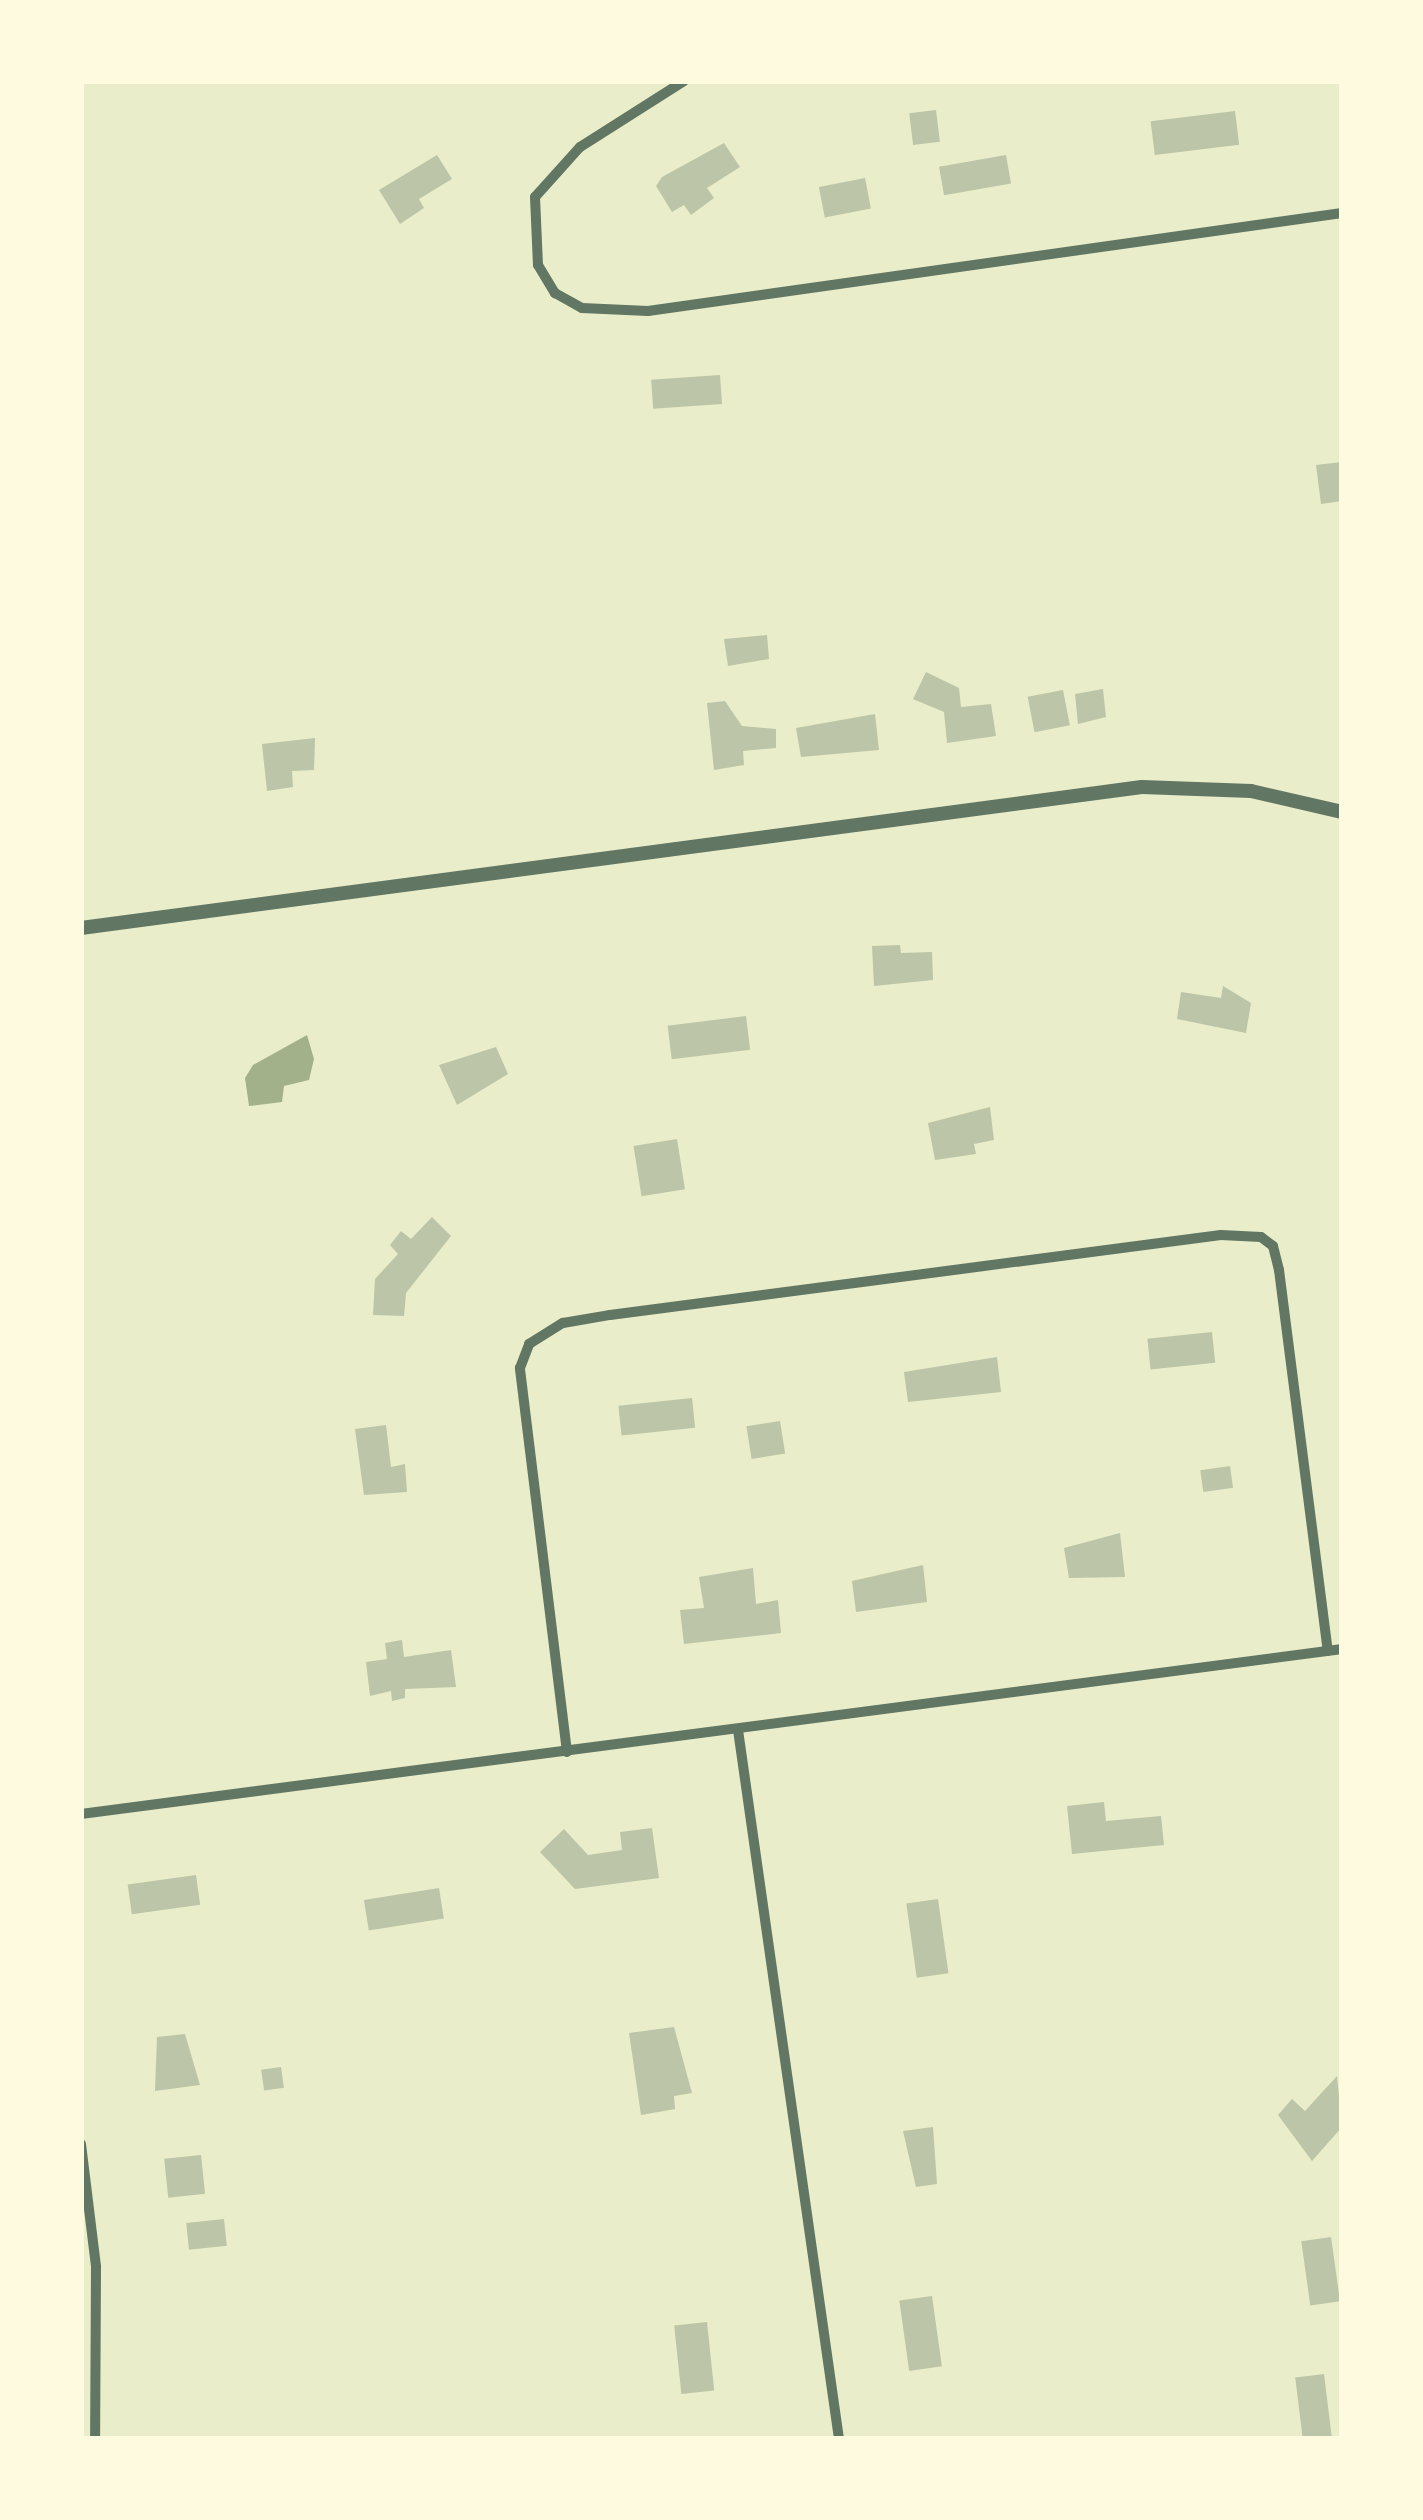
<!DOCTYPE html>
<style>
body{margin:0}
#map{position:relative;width:1423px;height:2520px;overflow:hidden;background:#e9edc9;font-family:Literata,serif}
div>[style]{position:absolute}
.water>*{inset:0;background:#a3b18a}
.building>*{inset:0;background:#bcc5a7;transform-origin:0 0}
.minor>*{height:10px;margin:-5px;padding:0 5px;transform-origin:5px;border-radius:5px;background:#617663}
.tertiary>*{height:14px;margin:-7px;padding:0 7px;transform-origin:7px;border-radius:7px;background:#617663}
span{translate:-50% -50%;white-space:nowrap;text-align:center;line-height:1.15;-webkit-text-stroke:9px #fefae0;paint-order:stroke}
.frame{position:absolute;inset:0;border:84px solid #fefae0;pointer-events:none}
</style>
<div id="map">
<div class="water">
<div style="clip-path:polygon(307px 1035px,314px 1059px,309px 1080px,284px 1086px,282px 1102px,249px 1106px,245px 1078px,253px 1065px)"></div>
</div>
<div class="building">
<div style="left:936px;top:110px;width:32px;height:27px;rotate:83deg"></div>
<div style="left:1235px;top:111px;width:34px;height:85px;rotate:83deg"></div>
<div style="clip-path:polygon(724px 143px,740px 167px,707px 188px,714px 198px,691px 215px,684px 205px,672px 212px,656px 186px,662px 177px)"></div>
<div style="clip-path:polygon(437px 155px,452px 179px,419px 199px,424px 208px,400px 224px,379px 190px)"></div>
<div style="left:1006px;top:155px;width:29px;height:68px;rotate:80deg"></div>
<div style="left:865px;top:178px;width:31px;height:47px;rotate:79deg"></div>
<div style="left:720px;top:375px;width:29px;height:69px;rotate:86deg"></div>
<div style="clip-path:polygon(1342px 462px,1342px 501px,1321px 504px,1316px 465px)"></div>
<div style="clip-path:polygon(767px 635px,769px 659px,728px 666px,724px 639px)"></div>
<div style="clip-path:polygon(926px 672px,959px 688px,961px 707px,991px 704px,996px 736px,947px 743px,944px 712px,913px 699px)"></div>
<div style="clip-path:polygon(1103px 689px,1106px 717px,1078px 724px,1075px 694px)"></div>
<div style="left:1063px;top:690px;width:36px;height:36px;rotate:79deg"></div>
<div style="clip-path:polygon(725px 701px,742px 726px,776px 729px,776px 748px,743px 751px,744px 765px,714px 770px,707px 703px)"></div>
<div style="clip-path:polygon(875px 714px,879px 750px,801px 757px,796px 728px)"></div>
<div style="clip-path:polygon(315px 738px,314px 770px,292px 771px,293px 787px,267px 791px,262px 744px)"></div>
<div style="clip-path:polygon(900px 945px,901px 953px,932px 952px,933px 980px,874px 986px,872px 946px)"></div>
<div style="clip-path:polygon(1223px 986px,1251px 1003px,1246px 1033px,1177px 1019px,1181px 992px,1221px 998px)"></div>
<div style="left:746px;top:1016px;width:34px;height:79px;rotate:83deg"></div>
<div style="clip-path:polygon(496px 1047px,508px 1074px,457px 1105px,439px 1065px)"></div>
<div style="clip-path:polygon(990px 1107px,994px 1140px,974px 1144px,976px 1154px,935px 1160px,928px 1123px)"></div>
<div style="left:677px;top:1139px;width:51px;height:44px;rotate:81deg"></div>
<div style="clip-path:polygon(432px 1217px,451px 1236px,406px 1293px,404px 1316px,373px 1315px,375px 1279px,398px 1254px,390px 1245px,401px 1231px,411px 1239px)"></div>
<div style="left:1212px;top:1332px;width:31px;height:65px;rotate:84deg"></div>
<div style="clip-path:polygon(997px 1357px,1001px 1392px,908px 1402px,904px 1372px)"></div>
<div style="left:692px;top:1398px;width:30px;height:74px;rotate:84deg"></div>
<div style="left:780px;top:1421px;width:33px;height:34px;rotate:81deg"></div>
<div style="clip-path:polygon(386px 1425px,391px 1467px,405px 1464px,407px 1492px,364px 1495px,355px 1429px)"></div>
<div style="left:1230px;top:1466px;width:22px;height:30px;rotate:82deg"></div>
<div style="clip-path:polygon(1120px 1533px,1125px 1577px,1069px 1578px,1064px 1548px)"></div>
<div style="clip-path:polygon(923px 1565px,927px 1602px,856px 1612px,852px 1581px)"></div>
<div style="clip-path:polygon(753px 1568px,756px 1604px,778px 1600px,781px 1633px,684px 1644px,680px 1610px,704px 1608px,699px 1577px)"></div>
<div style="clip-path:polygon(402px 1640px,404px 1657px,451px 1650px,456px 1687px,405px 1689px,405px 1698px,392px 1701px,391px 1691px,370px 1696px,366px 1662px,387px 1659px,385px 1643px)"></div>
<div style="clip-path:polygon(1104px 1802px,1106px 1821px,1161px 1816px,1164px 1845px,1072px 1854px,1067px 1806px)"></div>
<div style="clip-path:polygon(652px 1828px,659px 1878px,575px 1889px,540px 1852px,564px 1829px,588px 1855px,622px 1850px,620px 1832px)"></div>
<div style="left:196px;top:1875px;width:30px;height:69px;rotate:82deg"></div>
<div style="left:439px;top:1888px;width:31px;height:76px;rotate:81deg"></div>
<div style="left:938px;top:1899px;width:75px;height:32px;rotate:82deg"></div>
<div style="clip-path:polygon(674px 2027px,692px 2093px,674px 2096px,675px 2109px,641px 2115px,629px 2033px)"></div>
<div style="clip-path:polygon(185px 2034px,200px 2085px,155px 2091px,157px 2037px)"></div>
<div style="left:281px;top:2067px;width:21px;height:20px;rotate:82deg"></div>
<div style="clip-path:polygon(1337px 2076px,1342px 2127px,1312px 2161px,1278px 2115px,1292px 2099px,1305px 2111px)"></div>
<div style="clip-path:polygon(933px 2127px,937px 2184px,916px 2187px,903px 2131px)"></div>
<div style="left:201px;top:2155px;width:39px;height:37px;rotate:84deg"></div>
<div style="left:224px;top:2219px;width:27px;height:38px;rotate:84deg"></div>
<div style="left:1331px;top:2237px;width:65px;height:30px;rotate:82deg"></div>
<div style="left:932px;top:2296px;width:71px;height:33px;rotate:82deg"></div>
<div style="left:707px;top:2322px;width:69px;height:33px;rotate:84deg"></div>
<div style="left:1324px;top:2374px;width:65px;height:29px;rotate:83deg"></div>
</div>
<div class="minor">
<div style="left:684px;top:81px;width:123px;rotate:147.6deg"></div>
<div style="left:580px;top:147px;width:67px;rotate:132deg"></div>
<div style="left:535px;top:197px;width:68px;rotate:87.5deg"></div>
<div style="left:538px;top:265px;width:33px;rotate:59deg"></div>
<div style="left:555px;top:293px;width:31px;rotate:29deg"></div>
<div style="left:582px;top:308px;width:66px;rotate:2.6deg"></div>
<div style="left:648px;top:311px;width:701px;rotate:-8.04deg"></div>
<div style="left:738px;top:1730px;width:716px;rotate:81.89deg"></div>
<div style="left:567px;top:1752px;width:387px;rotate:-97deg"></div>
<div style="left:520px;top:1368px;width:26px;rotate:-69deg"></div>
<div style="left:529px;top:1344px;width:40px;rotate:-32deg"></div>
<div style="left:563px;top:1323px;width:48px;rotate:-9.7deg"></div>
<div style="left:610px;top:1315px;width:616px;rotate:-7.46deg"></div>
<div style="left:1221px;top:1235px;width:40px;rotate:2.9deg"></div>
<div style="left:1261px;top:1237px;width:15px;rotate:37deg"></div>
<div style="left:1273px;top:1246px;width:25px;rotate:76deg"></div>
<div style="left:1279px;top:1270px;width:384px;rotate:82.7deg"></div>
<div style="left:81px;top:1814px;width:1272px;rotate:-7.45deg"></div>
<div style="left:81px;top:2144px;width:124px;rotate:83deg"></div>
<div style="left:96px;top:2267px;width:172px;rotate:90.3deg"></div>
</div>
<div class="tertiary">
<div style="left:81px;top:928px;width:1070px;rotate:-7.57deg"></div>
<div style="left:1142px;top:787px;width:109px;rotate:2.1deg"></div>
<div style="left:1251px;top:791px;width:93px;rotate:13deg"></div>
</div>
<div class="frame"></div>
</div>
